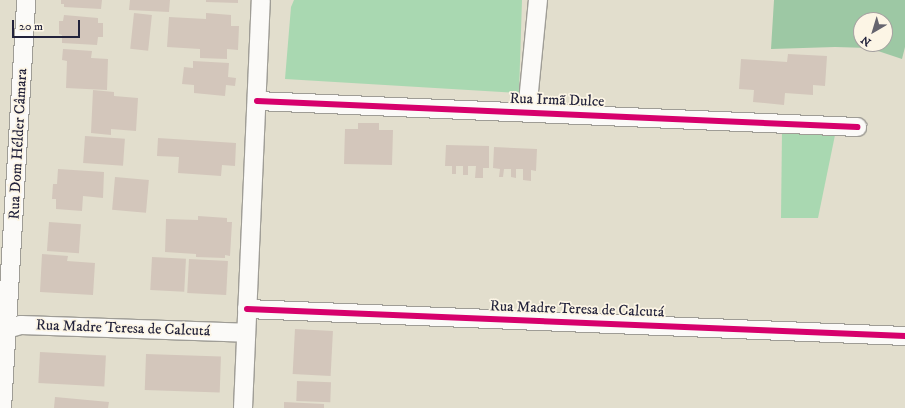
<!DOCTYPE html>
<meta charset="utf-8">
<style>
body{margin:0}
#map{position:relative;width:905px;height:408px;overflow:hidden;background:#e2decd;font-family:"IM FELL DW Pica",serif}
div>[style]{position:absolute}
.green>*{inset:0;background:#a9d8b1}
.forest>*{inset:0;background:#9dc8a4}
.building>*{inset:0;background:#d3c6bb;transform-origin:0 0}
.roads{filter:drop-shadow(1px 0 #9f9d96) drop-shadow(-1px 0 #9f9d96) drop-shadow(0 1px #9f9d96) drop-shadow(0 -1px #9f9d96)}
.minor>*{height:18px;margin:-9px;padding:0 9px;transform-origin:9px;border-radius:9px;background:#fbfaf8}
.cycleway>*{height:6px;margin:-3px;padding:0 3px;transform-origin:3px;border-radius:3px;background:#d6006c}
span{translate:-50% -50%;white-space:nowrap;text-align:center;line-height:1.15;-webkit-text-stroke:3.5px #fcf5e5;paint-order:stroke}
.street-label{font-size:15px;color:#22223b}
.north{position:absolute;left:853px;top:12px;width:40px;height:40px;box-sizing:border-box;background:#fcf5e5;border:1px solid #a5a1a1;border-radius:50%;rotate:218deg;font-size:11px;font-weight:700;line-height:16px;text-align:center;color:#22223b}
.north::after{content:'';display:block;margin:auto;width:14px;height:18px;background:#65646e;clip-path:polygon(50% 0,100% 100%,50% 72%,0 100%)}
.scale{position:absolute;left:12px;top:20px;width:68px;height:18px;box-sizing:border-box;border:2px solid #22223b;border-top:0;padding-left:5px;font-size:12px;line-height:14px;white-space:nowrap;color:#22223b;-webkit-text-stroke:3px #fcf5e5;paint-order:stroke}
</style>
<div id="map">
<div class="green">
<div style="clip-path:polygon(294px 0,522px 0,519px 93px,285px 79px,291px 7px)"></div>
<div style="clip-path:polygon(782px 132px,835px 135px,818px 218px,781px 218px)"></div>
</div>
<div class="forest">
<div style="clip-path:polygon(evenodd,774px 0,905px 0,905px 47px,902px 59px,869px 48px,835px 47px,771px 49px,774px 0,861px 20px,885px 20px,885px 44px,861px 44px,861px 20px)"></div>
</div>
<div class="building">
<div style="clip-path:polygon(61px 0,102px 0,101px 9px,64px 7px,64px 4px,61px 4px)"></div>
<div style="clip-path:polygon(130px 0,170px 0,169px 12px,129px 10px)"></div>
<div style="clip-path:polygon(206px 0,238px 0,238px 3px,206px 2px)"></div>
<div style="left:134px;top:13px;width:18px;height:36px;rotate:6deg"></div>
<div style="clip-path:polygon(206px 13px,231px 15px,231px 26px,239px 26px,238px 50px,227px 49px,227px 59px,200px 58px,200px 49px,167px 47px,169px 17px,206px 19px)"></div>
<div style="clip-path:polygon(64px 15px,98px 18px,98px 23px,103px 23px,103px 37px,98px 37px,97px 45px,62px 43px,62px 35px,59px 34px,59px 21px,63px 21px)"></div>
<div style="clip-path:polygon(63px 49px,92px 51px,91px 58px,108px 59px,107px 90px,66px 88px,67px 61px,62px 60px)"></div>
<div style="clip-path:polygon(788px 54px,827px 56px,825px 86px,813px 85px,813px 95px,785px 93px,784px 105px,753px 102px,754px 90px,739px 89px,741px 59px,787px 62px)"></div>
<div style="clip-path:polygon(193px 61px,229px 63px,228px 77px,236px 78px,235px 86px,226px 85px,225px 96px,194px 93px,194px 85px,182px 84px,184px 67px,193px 68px)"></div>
<div style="clip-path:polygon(93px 90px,114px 92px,114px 96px,138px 98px,136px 131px,111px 129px,111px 135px,91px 133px)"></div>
<div style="clip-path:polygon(358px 123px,379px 123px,379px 130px,393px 130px,392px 165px,344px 164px,345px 129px,358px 129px)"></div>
<div style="left:85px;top:136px;width:40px;height:27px;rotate:4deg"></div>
<div style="clip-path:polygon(158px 138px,236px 143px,235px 166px,222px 165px,221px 176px,178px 173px,179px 157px,157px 156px)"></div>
<div style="clip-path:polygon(446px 145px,489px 146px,489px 168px,483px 168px,483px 178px,475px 178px,476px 166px,468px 166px,468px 175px,463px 175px,463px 166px,456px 166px,456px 174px,452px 174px,452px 166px,445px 166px)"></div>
<div style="clip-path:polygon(494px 147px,537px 149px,536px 171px,531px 170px,531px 181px,523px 180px,523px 169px,516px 169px,516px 178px,511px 177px,511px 169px,504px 169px,503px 177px,499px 177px,500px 169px,493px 168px)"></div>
<div style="clip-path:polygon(58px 169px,104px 172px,103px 198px,83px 196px,82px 211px,56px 209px,56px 199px,52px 199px,53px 184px,57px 184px)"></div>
<div style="left:115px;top:177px;width:34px;height:33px;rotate:5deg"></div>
<div style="clip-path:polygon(198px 216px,227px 218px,227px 222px,232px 222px,230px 256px,225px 255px,225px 258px,196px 257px,196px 254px,165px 252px,166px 219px,198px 220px)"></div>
<div style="left:49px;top:222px;width:32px;height:29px;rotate:4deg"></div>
<div style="clip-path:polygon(42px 254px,68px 256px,67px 261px,95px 263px,93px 295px,40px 292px)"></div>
<div style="left:152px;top:257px;width:34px;height:33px;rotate:3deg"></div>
<div style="left:189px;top:259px;width:39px;height:34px;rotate:3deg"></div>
<div style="left:295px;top:329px;width:38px;height:45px;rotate:3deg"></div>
<div style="left:40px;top:352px;width:66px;height:31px;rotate:3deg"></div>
<div style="left:146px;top:354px;width:75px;height:36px;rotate:2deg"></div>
<div style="left:297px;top:381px;width:34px;height:20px;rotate:2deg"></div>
<div style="clip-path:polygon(55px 397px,109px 402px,108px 408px,54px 408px)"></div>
<div style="clip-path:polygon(284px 402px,324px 404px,324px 408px,284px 408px)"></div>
</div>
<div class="roads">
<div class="minor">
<div style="left:257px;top:101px;width:601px;rotate:2.48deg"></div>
<div style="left:527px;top:112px;width:113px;rotate:-84.4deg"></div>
<div style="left:247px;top:309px;width:659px;rotate:2.35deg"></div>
<div style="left:0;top:331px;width:22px;rotate:-16deg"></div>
<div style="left:21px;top:325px;width:225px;rotate:2deg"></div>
<div style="left:2px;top:408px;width:409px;rotate:-86.6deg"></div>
<div style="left:243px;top:408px;width:408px;rotate:-87.5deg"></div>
</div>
</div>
<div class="cycleway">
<div style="left:257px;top:101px;width:601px;rotate:2.48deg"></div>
<div style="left:247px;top:309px;width:659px;rotate:2.35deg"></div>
</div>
<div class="street-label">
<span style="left:557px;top:100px;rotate:2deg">Rua Irmã Dulce</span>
<span style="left:18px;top:144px;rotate:-87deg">Rua Dom Hélder Câmara</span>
<span style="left:577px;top:309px;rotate:2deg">Rua Madre Teresa de Calcutá</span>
<span style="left:123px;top:328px;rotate:2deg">Rua Madre Teresa de Calcutá</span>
</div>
<div class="north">N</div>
<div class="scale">20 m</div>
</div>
